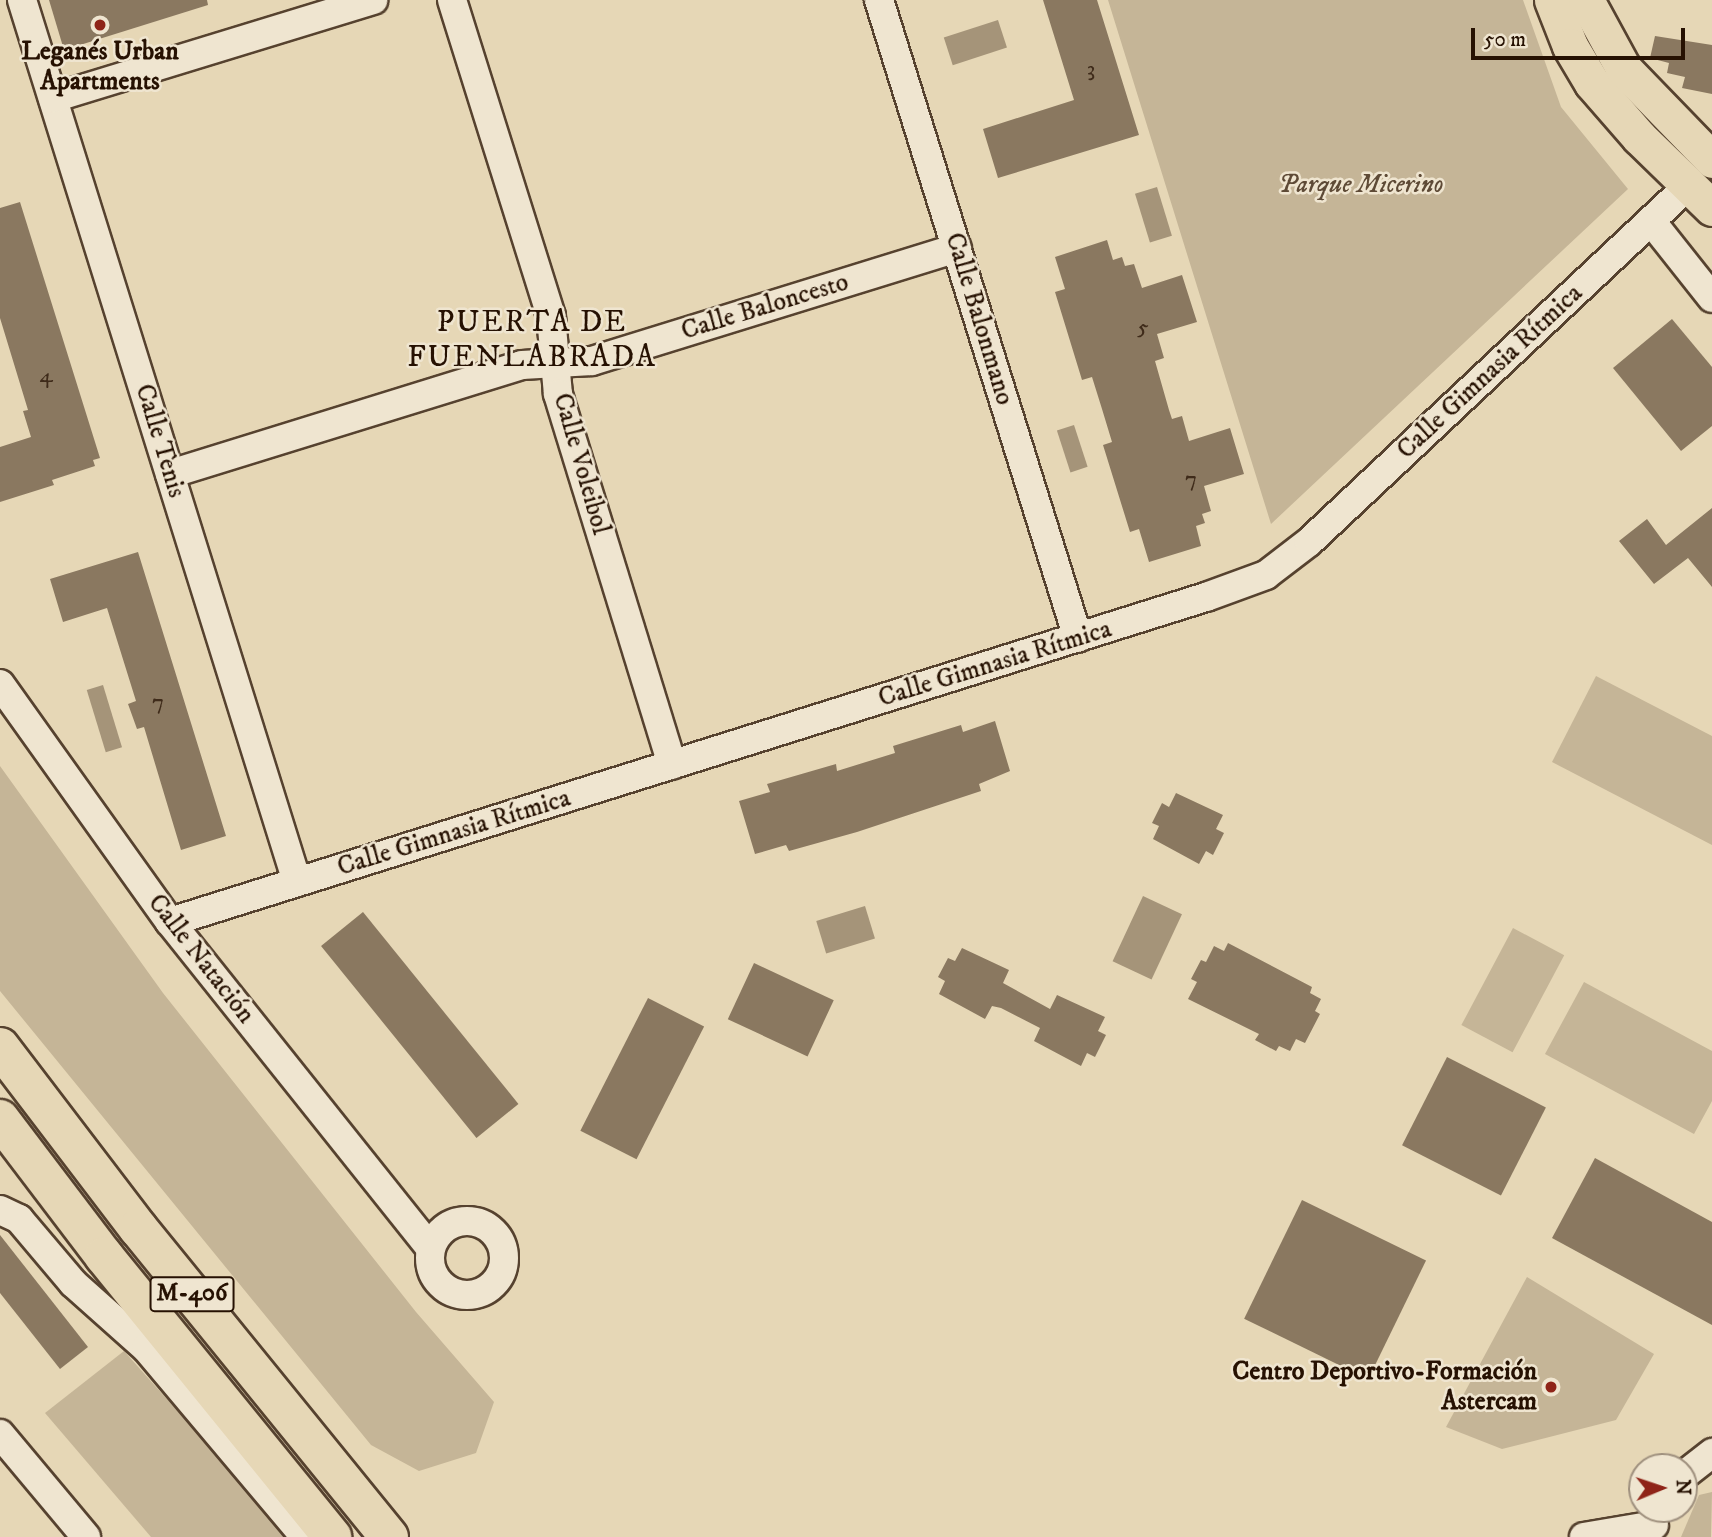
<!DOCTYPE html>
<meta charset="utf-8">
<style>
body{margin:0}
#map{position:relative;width:1712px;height:1537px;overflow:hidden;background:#e6d7b6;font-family:"IM FELL DW Pica",serif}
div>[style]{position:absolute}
.green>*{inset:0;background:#c5b597;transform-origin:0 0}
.water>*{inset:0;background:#a59479;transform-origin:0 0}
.building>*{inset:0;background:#8a7860;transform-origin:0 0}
.roads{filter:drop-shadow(2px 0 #56422f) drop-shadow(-2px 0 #56422f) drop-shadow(0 2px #56422f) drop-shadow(0 -2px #56422f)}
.minor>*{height:28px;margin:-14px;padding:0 14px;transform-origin:14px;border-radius:14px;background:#efe5d0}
.minor>.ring{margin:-14px;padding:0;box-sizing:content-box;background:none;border:28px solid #efe5d0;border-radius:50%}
.major>*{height:35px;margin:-17.5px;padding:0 17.5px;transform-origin:17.5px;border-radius:17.5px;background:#e6d7b6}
.highway>*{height:38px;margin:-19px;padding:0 19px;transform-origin:19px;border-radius:19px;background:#e6d7b6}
.dots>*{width:19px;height:19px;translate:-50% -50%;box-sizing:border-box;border:4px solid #efe5d0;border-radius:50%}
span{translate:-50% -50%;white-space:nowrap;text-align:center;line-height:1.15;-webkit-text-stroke:5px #efe5d0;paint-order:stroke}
.number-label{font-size:23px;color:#3f2b1a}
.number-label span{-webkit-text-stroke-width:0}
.shield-label span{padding:2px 5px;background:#efe5d0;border:2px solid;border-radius:5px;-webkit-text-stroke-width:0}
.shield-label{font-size:24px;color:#261102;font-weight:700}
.poi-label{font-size:26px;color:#261102;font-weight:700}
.right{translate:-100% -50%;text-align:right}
.park-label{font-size:26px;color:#5e4a36;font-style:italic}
.street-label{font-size:26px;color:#261102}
.quarter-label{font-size:30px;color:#261102;letter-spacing:2px}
.north{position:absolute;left:1628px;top:1453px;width:70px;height:70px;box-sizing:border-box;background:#efe5d0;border:2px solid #9f907e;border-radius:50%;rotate:88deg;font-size:19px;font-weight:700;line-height:28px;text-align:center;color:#261102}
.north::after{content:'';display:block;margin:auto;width:24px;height:32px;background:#8f2418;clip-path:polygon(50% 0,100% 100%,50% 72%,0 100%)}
.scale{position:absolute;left:1471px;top:28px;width:214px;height:32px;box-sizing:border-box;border:4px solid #261102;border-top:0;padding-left:9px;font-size:21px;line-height:24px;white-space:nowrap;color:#261102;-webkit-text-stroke:5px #efe5d0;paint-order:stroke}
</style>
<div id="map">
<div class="green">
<div style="clip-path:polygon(1108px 0,1523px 0,1561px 107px,1628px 189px,1271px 524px)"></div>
<div style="clip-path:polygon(1596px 676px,1712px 736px,1712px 845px,1552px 762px)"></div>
<div style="clip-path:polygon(0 766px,163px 993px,416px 1312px,494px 1402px,476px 1453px,419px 1471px,371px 1445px,0 991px)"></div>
<div style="left:1513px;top:928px;width:58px;height:110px;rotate:28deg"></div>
<div style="clip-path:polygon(1584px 982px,1712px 1051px,1712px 1101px,1694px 1134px,1545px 1054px)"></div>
<div style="clip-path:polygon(1527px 1277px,1654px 1354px,1616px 1420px,1502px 1449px,1446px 1427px)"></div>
<div style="clip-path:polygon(124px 1351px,290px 1537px,151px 1537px,45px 1413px)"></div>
<div style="clip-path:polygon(1712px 1492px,1711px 1537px,1681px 1537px,1699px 1495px)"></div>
</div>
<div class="water">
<div style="left:998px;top:20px;width:29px;height:57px;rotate:72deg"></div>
<div style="left:1157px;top:187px;width:51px;height:23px;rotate:73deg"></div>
<div style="left:1074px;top:425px;width:44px;height:18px;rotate:72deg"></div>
<div style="left:103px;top:685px;width:65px;height:17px;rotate:73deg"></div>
<div style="left:1143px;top:896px;width:43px;height:72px;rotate:25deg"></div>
<div style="left:865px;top:906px;width:34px;height:51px;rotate:73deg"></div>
</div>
<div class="building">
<div style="clip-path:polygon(49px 0,207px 0,208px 5px,64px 50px)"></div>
<div style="clip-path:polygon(1043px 0,1097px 0,1139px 135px,998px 178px,983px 129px,1074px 100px)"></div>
<div style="clip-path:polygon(1655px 36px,1712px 45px,1712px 94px,1682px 88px,1685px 77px,1667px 73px,1669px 63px,1650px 58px)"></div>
<div style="clip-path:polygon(20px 202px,100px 458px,93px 460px,95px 466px,52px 480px,54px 485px,0 502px,0 447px,31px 437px,23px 411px,28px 410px,0 318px,0 208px)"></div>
<div style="clip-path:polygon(1107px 240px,1113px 260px,1122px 257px,1125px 266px,1134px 264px,1142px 288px,1182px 275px,1197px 322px,1157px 334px,1164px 358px,1155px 361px,1169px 410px,1172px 419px,1182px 416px,1189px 441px,1230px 428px,1244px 474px,1204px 486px,1211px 511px,1202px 514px,1205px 523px,1196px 526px,1201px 546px,1149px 562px,1139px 529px,1130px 532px,1103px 445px,1112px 442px,1102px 409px,1092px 377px,1082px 380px,1055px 292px,1065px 289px,1055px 257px)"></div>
<div style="clip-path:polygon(1672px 319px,1712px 367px,1712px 426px,1681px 451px,1613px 368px)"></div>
<div style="clip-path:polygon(1712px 508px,1712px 587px,1688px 558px,1654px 584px,1619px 541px,1647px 519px,1666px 545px)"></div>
<div style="clip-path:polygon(138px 552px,226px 836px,181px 850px,144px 727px,137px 729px,128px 704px,136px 701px,107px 608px,63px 622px,50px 579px)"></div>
<div style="clip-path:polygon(995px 721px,1010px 771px,979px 784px,981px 791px,857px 832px,789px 851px,786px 845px,755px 854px,739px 801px,770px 792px,767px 784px,836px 764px,837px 771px,895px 753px,893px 746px,961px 725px,963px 732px)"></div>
<div style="clip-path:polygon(1176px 793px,1223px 815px,1216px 829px,1224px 833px,1213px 855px,1206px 851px,1199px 864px,1153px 839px,1159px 826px,1152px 823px,1162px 803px,1169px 807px)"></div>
<div style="left:363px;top:912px;width:247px;height:54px;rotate:51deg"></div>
<div style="clip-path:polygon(1228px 943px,1312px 987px,1310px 993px,1321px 999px,1315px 1011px,1320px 1014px,1305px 1043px,1296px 1039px,1290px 1051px,1279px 1046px,1276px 1051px,1255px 1040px,1259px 1034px,1188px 999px,1197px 982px,1191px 979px,1201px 960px,1206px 962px,1214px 946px,1224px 951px)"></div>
<div style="clip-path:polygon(962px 948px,1009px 970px,1003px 983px,1050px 1009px,1057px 995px,1105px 1017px,1098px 1031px,1106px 1035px,1095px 1057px,1087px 1053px,1081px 1066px,1034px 1041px,1040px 1028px,1001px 1008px,992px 1006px,985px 1019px,939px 994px,945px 981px,938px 977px,948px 958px,955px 961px)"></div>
<div style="left:754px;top:963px;width:88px;height:62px;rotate:25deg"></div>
<div style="left:648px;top:998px;width:63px;height:149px;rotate:27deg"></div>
<div style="left:1447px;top:1057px;width:111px;height:99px;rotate:27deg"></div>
<div style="clip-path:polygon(1595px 1158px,1712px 1222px,1712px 1325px,1552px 1238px)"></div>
<div style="left:1302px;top:1200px;width:138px;height:132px;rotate:26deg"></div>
<div style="clip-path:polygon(0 1235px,88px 1347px,60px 1369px,0 1293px)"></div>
</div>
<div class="roads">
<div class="minor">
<div style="left:22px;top:0;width:924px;rotate:72.68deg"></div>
<div style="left:452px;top:0;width:331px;rotate:72.6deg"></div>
<div style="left:551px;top:316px;width:78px;rotate:84.9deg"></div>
<div style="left:558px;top:394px;width:388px;rotate:72.9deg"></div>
<div style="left:879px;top:0;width:668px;rotate:72.68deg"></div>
<div style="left:53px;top:98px;width:335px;rotate:-17deg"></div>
<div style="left:1651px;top:221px;width:98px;rotate:51.6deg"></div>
<div style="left:170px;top:474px;width:368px;rotate:-17.2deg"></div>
<div style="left:522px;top:365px;width:70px;rotate:-3.3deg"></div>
<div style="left:592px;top:361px;width:382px;rotate:-17.2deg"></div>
<div style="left:0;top:684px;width:292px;rotate:54.5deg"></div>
<div style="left:170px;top:922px;width:417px;rotate:51.4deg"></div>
<div style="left:170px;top:922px;width:1086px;rotate:-17.42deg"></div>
<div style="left:1206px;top:597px;width:64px;rotate:-20.1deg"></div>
<div style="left:1266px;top:575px;width:54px;rotate:-37.5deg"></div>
<div style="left:1309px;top:542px;width:524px;rotate:-43.22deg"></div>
<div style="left:0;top:1210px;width:21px;rotate:25deg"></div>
<div style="left:19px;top:1219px;width:84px;rotate:49.8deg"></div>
<div style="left:73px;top:1283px;width:98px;rotate:41.7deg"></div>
<div style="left:146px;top:1348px;width:247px;rotate:49.9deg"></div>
<div class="ring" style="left:430px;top:1221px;width:46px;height:46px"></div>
<div style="left:0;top:1434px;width:134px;rotate:50.1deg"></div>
<div style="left:1684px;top:1475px;width:36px;rotate:-38deg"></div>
<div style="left:1584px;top:1537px;width:71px;rotate:-9.7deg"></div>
</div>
<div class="major">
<div style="left:1552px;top:0;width:49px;rotate:68.6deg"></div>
<div style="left:1570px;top:46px;width:43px;rotate:59.3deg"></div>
<div style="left:1592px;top:83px;width:72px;rotate:49deg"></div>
<div style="left:1639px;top:137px;width:102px;rotate:44.2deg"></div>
<div style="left:1586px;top:0;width:77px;rotate:61.4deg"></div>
<div style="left:1623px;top:68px;width:128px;rotate:45.9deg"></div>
</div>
<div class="highway">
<div style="left:0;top:1047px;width:228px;rotate:52.7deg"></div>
<div style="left:138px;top:1228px;width:398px;rotate:50.9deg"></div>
<div style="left:0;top:1119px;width:172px;rotate:52.8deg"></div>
<div style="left:104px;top:1256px;width:362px;rotate:50.9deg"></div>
</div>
</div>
<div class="dots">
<div style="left:100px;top:25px;background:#8f2418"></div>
<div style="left:1551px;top:1387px;background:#8f2418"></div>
</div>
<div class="number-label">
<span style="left:1091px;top:70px">3</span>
<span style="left:1143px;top:328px">5</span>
<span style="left:46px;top:376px">4</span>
<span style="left:1191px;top:480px">7</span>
<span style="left:158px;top:703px">7</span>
</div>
<div class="shield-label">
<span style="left:192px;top:1294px">M-406</span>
</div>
<div class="poi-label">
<span style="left:100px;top:67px">Leganés Urban<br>Apartments</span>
<span class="right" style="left:1537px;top:1387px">Centro Deportivo-Formación<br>Astercam</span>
</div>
<div class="park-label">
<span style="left:1361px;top:185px">Parque Micerino</span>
</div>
<div class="street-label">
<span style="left:765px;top:307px;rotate:-17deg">Calle Baloncesto</span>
<span style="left:979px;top:319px;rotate:73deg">Calle Balonmano</span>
<span style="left:1490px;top:372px;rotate:-43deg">Calle Gimnasia Rítmica</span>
<span style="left:160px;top:441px;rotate:73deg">Calle Tenis</span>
<span style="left:581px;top:464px;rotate:74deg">Calle Voleibol</span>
<span style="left:995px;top:664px;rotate:-17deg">Calle Gimnasia Rítmica</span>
<span style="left:454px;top:833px;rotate:-17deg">Calle Gimnasia Rítmica</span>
<span style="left:201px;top:959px;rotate:52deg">Calle Natación</span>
</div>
<div class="quarter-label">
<span style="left:532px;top:340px">PUERTA DE<br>FUENLABRADA</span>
</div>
<div class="north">N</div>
<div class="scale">50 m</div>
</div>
